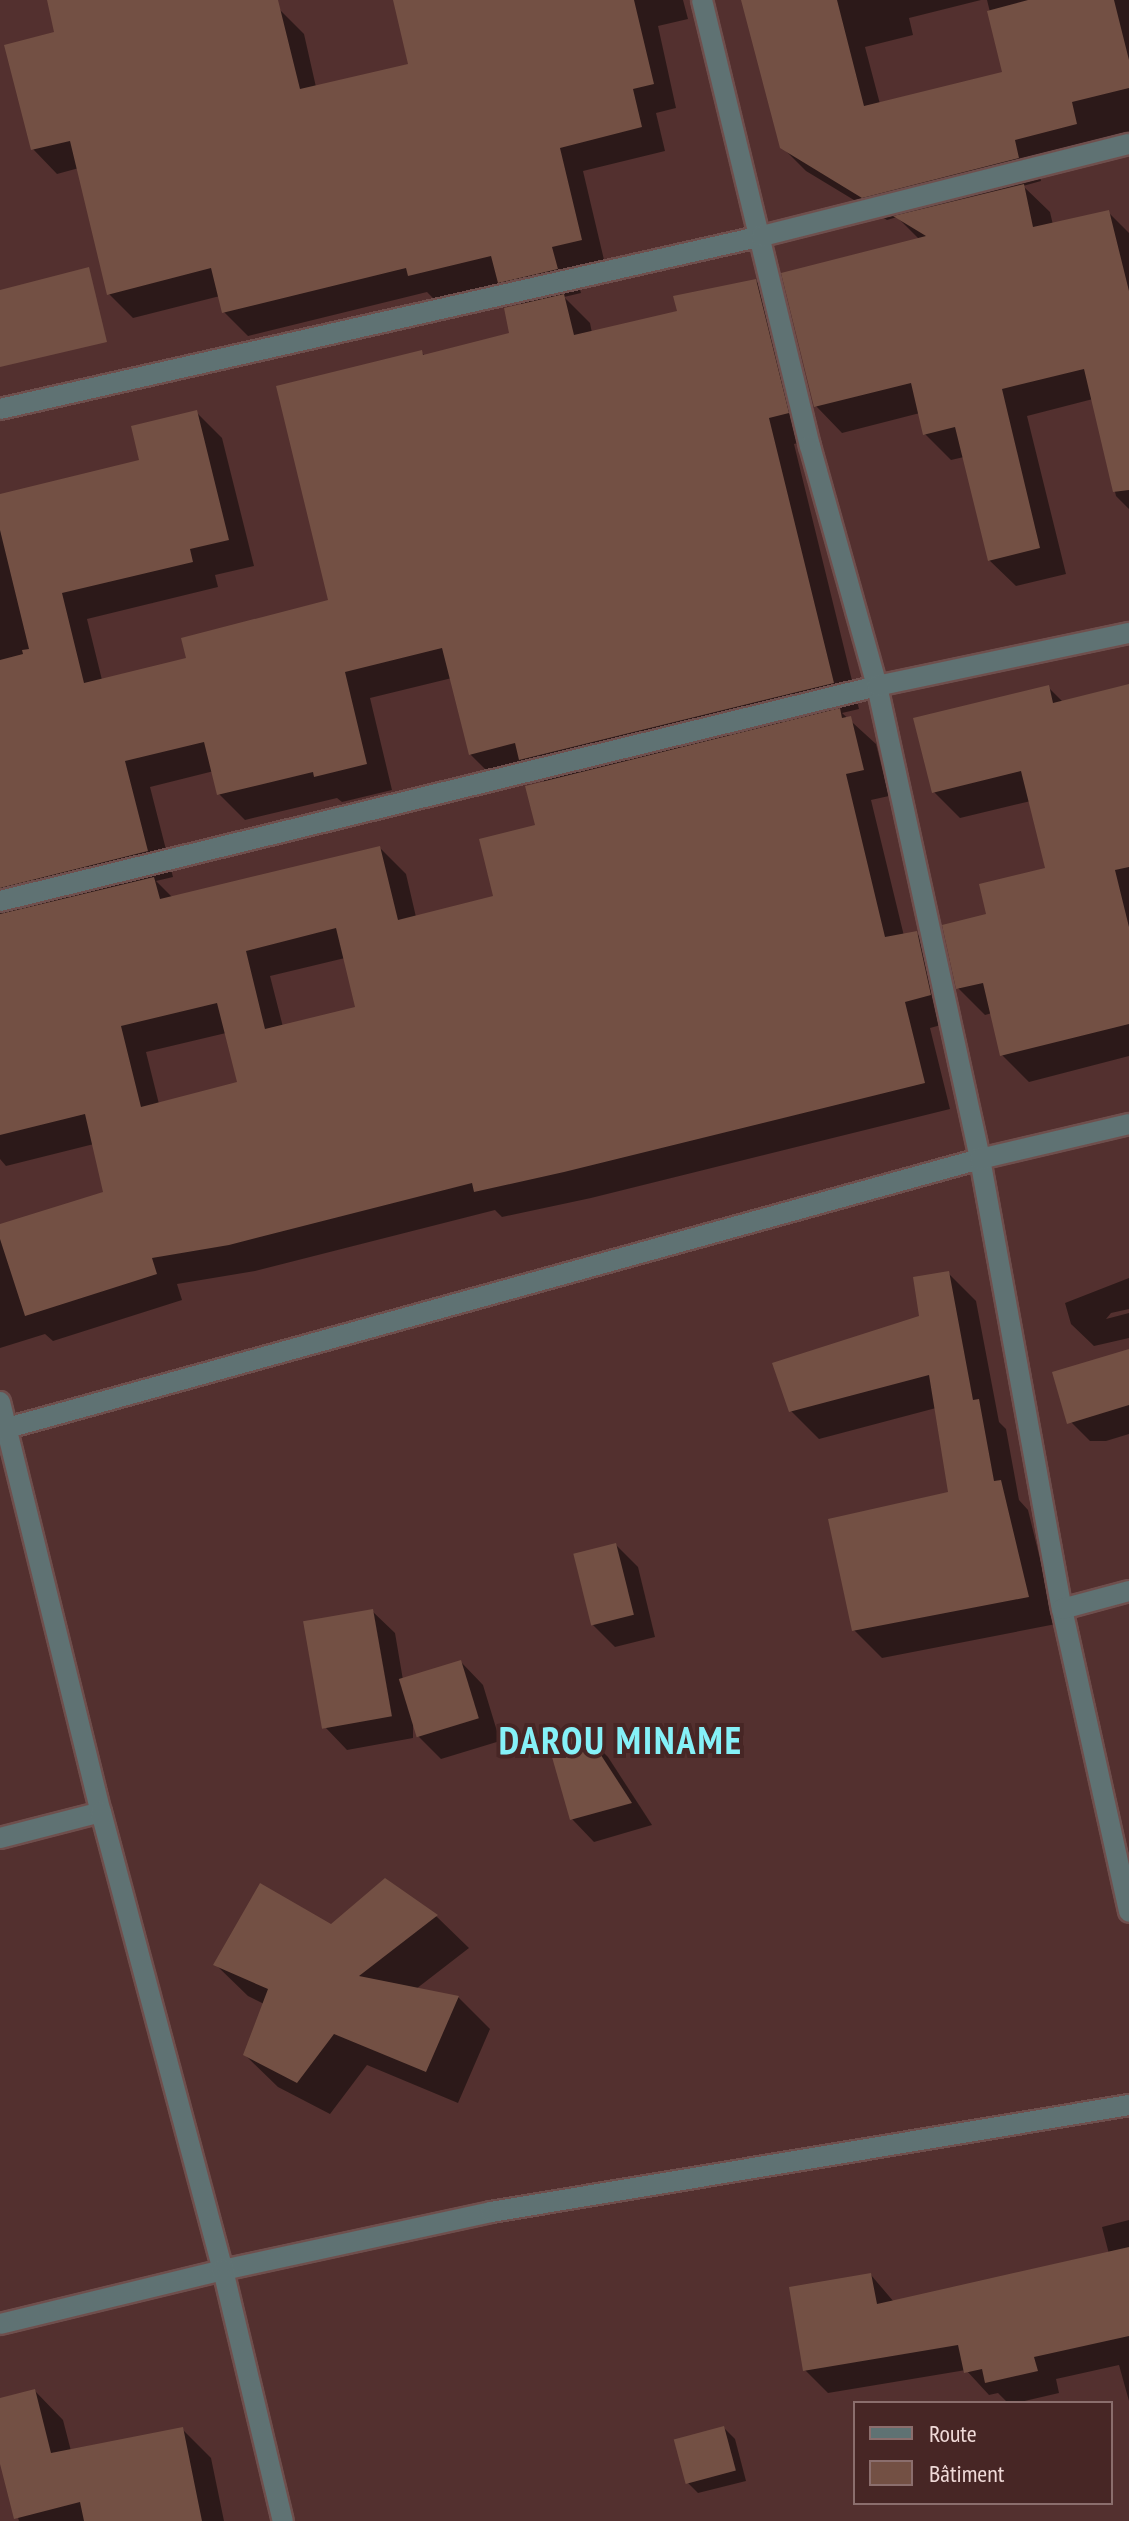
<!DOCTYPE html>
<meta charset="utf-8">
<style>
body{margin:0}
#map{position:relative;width:1129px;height:2521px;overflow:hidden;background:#53302f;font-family:"PT Sans Narrow",sans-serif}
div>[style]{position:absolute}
.shadow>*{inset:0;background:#0007}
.building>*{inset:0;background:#735044;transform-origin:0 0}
.roads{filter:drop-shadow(2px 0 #6f4f4d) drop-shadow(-2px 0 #6f4f4d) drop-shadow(0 2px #6f4f4d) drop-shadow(0 -2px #6f4f4d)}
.minor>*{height:20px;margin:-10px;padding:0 10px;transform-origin:10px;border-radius:10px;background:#5f7273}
.tertiary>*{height:20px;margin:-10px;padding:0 10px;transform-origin:10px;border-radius:10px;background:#5f7273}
span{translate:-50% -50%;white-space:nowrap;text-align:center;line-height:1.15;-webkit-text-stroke:8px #472625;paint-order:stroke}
.district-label{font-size:38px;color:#85f1f8;font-weight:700;letter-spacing:2px}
.legend{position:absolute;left:853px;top:2401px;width:260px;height:104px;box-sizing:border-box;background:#472625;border:2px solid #8b6e6d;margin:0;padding:10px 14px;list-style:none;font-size:24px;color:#f0dad8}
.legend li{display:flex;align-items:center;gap:16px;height:40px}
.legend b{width:40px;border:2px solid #8b6e6d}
</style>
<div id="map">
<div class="shadow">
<div style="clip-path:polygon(evenodd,49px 0,212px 0,280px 10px,304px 34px,316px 87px,411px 65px,395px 0,683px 0,688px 19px,658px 26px,676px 108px,656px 113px,665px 151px,583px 171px,605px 264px,575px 271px,581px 293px,564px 297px,590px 323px,592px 333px,679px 313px,756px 281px,782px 308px,814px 439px,794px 444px,859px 709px,842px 713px,876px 744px,889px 796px,871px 800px,904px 936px,916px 933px,943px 959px,956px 1021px,930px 1028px,950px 1109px,591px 1198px,502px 1217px,495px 1210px,255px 1271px,177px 1284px,182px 1300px,53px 1341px,45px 1334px,0 1348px,0 1226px,105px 1193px,94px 1144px,6px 1166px,0 1159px,0 496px,142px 461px,196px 412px,222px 438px,254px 566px,215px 575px,218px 587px,87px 619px,102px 680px,188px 659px,331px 602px,421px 352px,426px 357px,512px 335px,523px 306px,501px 283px,434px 299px,427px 292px,248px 336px,224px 312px,220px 296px,133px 318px,109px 294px,79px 168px,57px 174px,33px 149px,57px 34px,49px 0,452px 678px,470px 754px,496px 780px,533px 771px,545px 783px,537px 827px,495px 897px,416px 917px,406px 874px,380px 848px,173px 898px,156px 881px,173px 877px,150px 787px,214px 771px,219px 794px,245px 820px,337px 798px,342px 802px,392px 790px,370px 698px,452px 678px,49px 0,345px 958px,357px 1008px,283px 1027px,270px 976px,345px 958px,49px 0,226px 1033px,239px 1083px,159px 1104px,146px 1052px,226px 1033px)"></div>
<div style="clip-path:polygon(772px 0,981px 0,909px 18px,913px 35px,865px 47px,880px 104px,1005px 73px,987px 0,1129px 0,1129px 133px,1097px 141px,1099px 147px,1037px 163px,1041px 181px,1023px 186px,1050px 212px,1053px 225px,1108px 212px,1129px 233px,1129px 509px,1116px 496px,1093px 399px,1027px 416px,1066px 574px,1016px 586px,989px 560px,964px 457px,951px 460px,925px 434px,920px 413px,842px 433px,816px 406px,920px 240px,897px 217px,887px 220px,806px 171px,782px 147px)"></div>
<div style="clip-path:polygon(1129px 686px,1129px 1056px,1029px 1082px,1002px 1055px,992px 1013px,985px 1015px,958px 988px,989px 915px,1048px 869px,1031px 801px,960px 818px,934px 792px,1048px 687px,1063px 702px)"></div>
<div style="clip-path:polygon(948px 1273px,976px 1301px,999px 1422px,1006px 1429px,1019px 1500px,1028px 1510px,1056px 1624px,882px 1658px,854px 1630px,950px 1493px,936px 1408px,819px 1439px,791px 1411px,922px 1317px)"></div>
<div style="clip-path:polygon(1129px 1278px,1129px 1309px,1111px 1313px,1106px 1319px,1129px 1313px,1129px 1338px,1094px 1346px,1071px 1324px,1065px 1303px)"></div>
<div style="clip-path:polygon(1129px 1351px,1129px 1434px,1106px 1441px,1090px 1441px,1067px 1418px)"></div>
<div style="clip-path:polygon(616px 1545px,638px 1567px,655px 1637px,615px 1647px,592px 1624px)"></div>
<div style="clip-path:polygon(372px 1611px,395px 1633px,403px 1680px,461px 1662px,483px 1685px,500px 1741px,441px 1759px,418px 1736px,413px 1720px,413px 1738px,347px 1750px,325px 1727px)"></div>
<div style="clip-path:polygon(585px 1734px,608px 1757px,652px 1825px,594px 1842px,572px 1819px)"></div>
<div style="clip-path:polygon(385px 1880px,437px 1917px,469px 1948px,416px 1989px,458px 1997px,490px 2029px,458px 2103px,367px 2065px,330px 2114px,278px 2087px,245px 2055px,264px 2004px,248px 1996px,216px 1965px,331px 1926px)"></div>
<div style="clip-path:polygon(1129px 2220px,1129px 2401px,1119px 2365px,1056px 2379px,1059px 2393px,1016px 2403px,1008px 2403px,998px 2393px,989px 2395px,966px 2370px,828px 2393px,805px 2370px,871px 2275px,894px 2302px,1109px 2254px,1102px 2227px)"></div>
<div style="clip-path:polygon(35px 2391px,63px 2420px,71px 2451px,182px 2429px,211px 2458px,224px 2521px,19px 2521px,0 2456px,0 2400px)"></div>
<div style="clip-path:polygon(724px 2428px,735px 2439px,746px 2481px,698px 2493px,687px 2482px)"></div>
</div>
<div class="building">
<div style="clip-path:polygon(47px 0,278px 0,300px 89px,408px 64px,393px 0,634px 0,654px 84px,633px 89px,642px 127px,560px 148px,582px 240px,552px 247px,558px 269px,498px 283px,491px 256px,408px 276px,406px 268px,222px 313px,211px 268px,107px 295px,70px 141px,31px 150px,4px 45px,54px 32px)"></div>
<div style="clip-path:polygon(741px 0,837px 0,864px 106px,1002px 72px,987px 11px,1028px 0,1114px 0,1129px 60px,1129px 88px,1072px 102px,1077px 124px,1015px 140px,1019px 158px,862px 198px,780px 148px)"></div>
<div style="clip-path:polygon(1024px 184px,1033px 227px,1109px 210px,1129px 291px,1129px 490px,1113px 492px,1084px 369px,1002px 389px,1040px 548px,988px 561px,955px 427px,923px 435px,911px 383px,814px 407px,781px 273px,926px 236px,893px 216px)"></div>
<div style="clip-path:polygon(89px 267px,107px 342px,0 367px,0 290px)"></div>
<div style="clip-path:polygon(756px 279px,789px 413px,769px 418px,834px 683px,519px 760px,515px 743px,469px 755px,442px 648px,345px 672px,367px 764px,314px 777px,313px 772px,217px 795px,204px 742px,125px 761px,148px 851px,0 888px,0 660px,23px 654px,22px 650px,29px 649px,0 530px,0 494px,139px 460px,131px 426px,197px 410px,229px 540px,190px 549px,193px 562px,62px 593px,84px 683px,186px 658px,181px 638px,328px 600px,276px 386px,422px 350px,423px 355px,509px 333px,504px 308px,564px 294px,574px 335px,677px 311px,673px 296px)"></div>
<div style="clip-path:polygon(1129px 684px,1129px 867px,1115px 870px,1129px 927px,1129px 1024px,1000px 1056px,983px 983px,956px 989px,942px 925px,986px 914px,979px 884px,1045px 868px,1021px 771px,932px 793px,913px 718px,1049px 685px,1053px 703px)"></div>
<div style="clip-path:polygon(evenodd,840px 708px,842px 718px,851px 716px,864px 770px,846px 774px,885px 937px,917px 931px,931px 995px,905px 1002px,925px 1083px,564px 1172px,474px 1192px,472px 1183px,229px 1245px,152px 1258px,157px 1274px,25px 1316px,0 1239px,0 1224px,103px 1192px,85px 1114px,0 1135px,0 914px,154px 877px,160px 899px,380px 846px,398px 920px,493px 896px,479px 839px,535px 825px,525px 786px,840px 708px,336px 928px,355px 1007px,265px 1029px,246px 951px,336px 928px,840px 708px,217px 1003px,237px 1082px,141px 1107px,121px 1026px,217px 1003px)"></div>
<div style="clip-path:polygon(949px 1271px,973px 1400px,979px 1399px,994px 1481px,1001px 1480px,1029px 1597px,852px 1631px,828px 1519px,948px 1492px,929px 1375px,789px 1412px,772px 1363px,919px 1316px,913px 1277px)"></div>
<div style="clip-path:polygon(1129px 1349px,1129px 1405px,1067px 1424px,1052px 1372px)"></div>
<div style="left:616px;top:1543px;width:74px;height:44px;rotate:76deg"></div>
<div style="left:373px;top:1609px;width:109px;height:71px;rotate:80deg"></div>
<div style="left:461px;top:1660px;width:61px;height:65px;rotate:73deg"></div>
<div style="clip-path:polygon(586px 1732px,632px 1803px,570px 1820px,548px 1743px)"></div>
<div style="clip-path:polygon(385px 1878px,438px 1915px,359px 1976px,459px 1996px,426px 2072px,334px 2034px,297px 2083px,243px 2055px,268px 1989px,213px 1965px,260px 1883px,331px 1924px)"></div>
<div style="clip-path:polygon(1129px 2247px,1129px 2336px,1034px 2357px,1038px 2371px,985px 2383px,982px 2369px,964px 2373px,958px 2345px,803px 2371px,789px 2287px,871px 2273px,877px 2304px)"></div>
<div style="clip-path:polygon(35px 2389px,51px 2453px,183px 2427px,202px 2521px,84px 2521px,80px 2502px,14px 2519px,0 2464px,0 2398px)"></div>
<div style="left:724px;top:2426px;width:46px;height:52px;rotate:75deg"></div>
</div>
<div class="roads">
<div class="minor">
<div style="left:702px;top:0;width:459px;rotate:76.4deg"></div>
<div style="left:810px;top:446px;width:249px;rotate:74.4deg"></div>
<div style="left:877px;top:686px;width:484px;rotate:77.7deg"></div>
<div style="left:980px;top:1159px;width:457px;rotate:79.7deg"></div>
<div style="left:1062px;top:1609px;width:310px;rotate:77.5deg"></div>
<div style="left:0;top:409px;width:781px;rotate:-12.79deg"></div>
<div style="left:762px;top:236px;width:378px;rotate:-14.1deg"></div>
<div style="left:0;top:901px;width:903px;rotate:-13.77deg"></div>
<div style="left:877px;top:686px;width:258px;rotate:-11.9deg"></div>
<div style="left:1062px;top:1609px;width:69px;rotate:-15deg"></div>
<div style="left:0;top:1838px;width:104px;rotate:-14.4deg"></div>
<div style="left:0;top:2324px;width:229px;rotate:-13.6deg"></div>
<div style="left:223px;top:2270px;width:274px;rotate:-12.2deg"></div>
<div style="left:491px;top:2212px;width:647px;rotate:-9.52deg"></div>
</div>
<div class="tertiary">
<div style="left:0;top:1402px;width:422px;rotate:76.2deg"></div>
<div style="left:101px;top:1812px;width:474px;rotate:75.1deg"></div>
<div style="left:223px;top:2270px;width:258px;rotate:76.6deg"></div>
<div style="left:0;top:1430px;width:1017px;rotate:-15.46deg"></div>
<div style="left:980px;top:1159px;width:153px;rotate:-13.2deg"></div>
</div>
</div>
<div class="district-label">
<span style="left:621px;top:1740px">DAROU MINAME</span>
</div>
<ul class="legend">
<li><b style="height:10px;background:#5f7273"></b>Route</li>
<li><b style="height:22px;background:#735044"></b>Bâtiment</li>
</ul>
</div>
